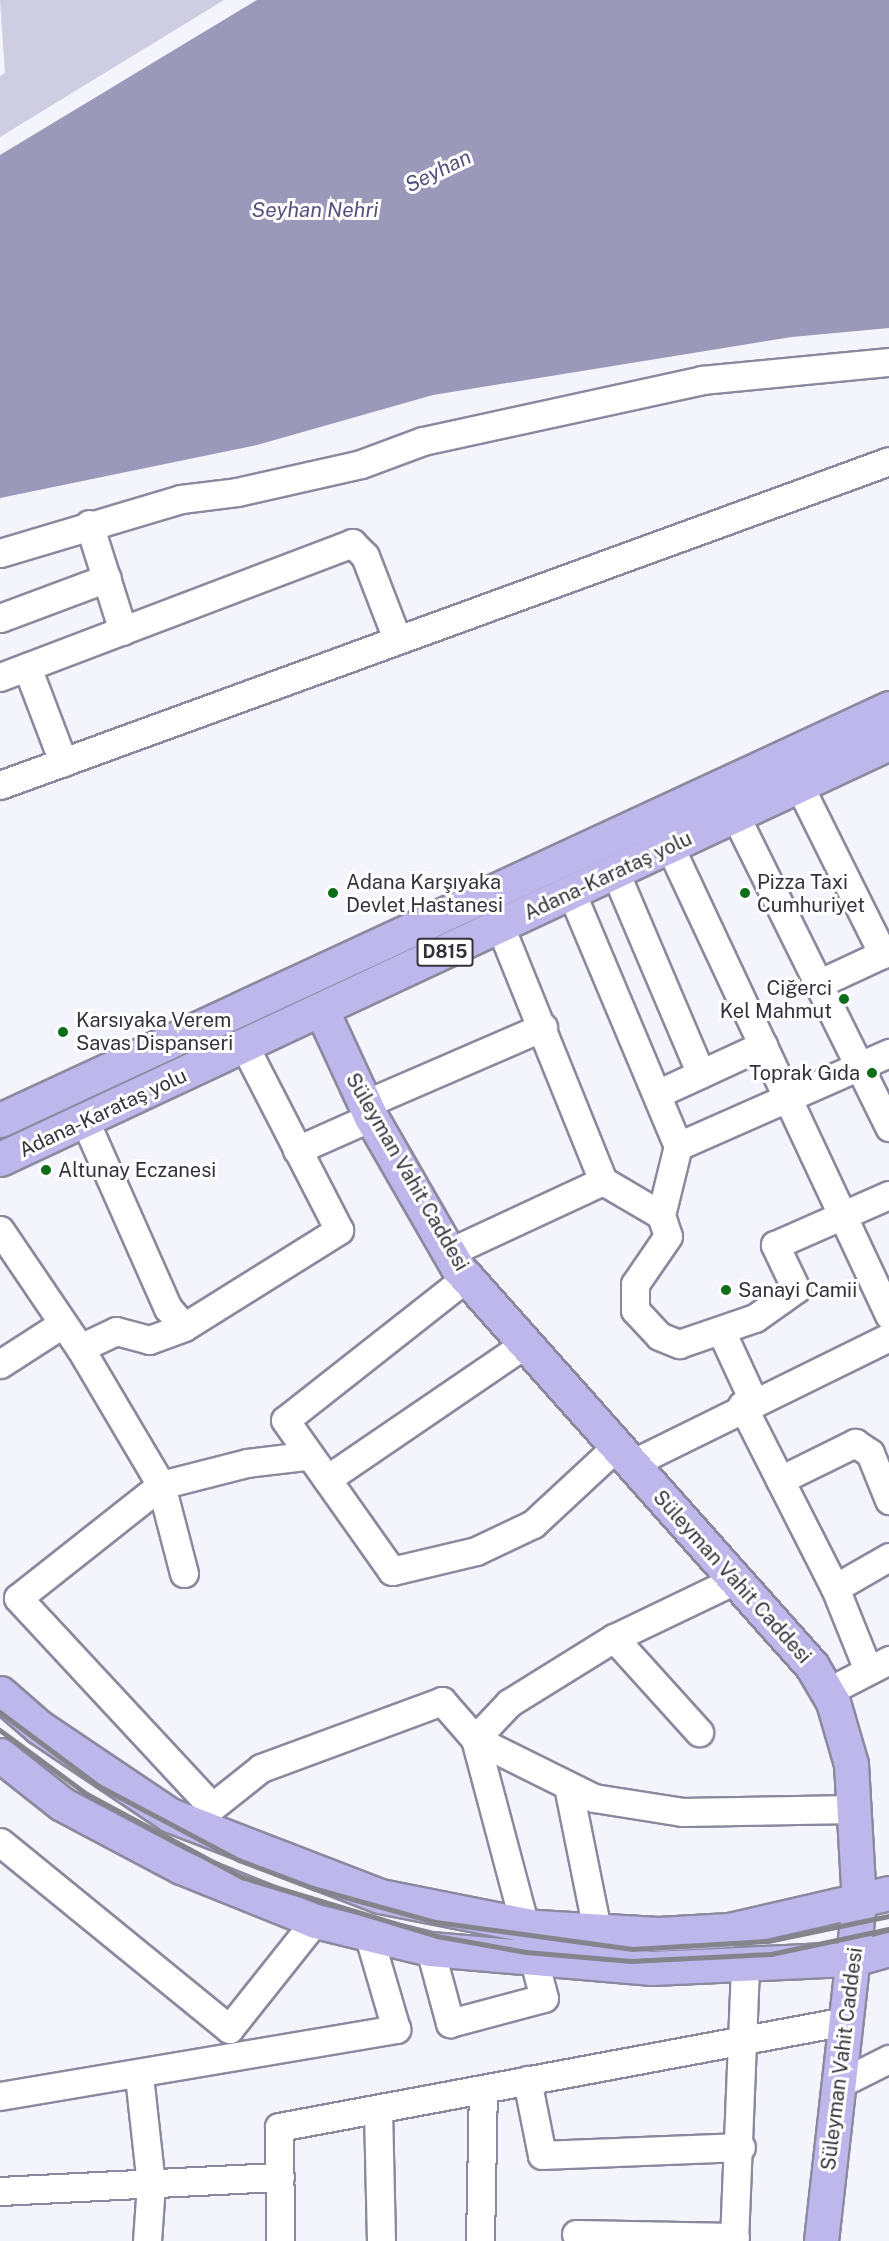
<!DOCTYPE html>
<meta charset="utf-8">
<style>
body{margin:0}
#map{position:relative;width:889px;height:2241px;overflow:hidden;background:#f4f4fd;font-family:"Public Sans",sans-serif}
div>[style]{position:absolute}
.green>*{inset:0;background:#cecde2}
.water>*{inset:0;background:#9b99b9}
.roads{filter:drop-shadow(2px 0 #8b899e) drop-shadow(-2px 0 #8b899e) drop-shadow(0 2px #8b899e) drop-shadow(0 -2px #8b899e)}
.minor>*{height:27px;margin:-13.5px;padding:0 13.5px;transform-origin:13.5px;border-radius:13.5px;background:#fff}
.major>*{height:33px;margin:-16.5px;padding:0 16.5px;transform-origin:16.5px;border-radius:16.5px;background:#beb7ec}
.rail>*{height:4.5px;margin:-2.25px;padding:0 2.25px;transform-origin:2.25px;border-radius:2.25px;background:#85848d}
.dots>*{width:16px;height:16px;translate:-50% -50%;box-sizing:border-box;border:3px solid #fff;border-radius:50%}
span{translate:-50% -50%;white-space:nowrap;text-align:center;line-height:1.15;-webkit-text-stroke:6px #fff;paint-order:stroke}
.shield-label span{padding:2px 4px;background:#fff;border:2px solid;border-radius:4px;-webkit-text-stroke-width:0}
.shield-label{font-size:18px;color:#33323b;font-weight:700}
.street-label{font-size:20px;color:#33323b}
.poi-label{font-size:20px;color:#33323b}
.left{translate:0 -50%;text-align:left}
.right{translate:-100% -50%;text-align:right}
.water-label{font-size:21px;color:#55507f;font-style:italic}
</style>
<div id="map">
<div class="green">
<div style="clip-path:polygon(0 0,224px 0,0 137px,0 76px,5px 73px)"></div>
</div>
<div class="water">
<div style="clip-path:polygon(257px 0,889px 0,889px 328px,792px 337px,433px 395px,257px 445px,0 498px,0 155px)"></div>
</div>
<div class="roads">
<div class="minor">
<div style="left:89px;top:524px;width:112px;rotate:72.4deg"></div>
<div style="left:0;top:553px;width:189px;rotate:-16.6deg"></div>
<div style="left:181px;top:499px;width:56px;rotate:-7.1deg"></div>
<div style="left:237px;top:492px;width:127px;rotate:-12.7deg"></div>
<div style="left:361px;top:464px;width:66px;rotate:-20.4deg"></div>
<div style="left:423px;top:441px;width:286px;rotate:-12.3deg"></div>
<div style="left:702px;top:380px;width:188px;rotate:-5.5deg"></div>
<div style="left:0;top:618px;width:114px;rotate:-20.5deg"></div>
<div style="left:27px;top:667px;width:102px;rotate:69.2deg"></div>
<div style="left:0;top:677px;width:377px;rotate:-20.8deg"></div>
<div style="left:352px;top:543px;width:18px;rotate:45deg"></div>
<div style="left:365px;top:556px;width:89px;rotate:68.9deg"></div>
<div style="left:798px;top:783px;width:191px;rotate:63.6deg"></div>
<div style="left:0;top:785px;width:946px;rotate:-20.02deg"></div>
<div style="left:736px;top:817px;width:346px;rotate:63.7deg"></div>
<div style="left:670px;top:847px;width:517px;rotate:64.92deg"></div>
<div style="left:616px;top:874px;width:217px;rotate:67deg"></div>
<div style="left:572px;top:894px;width:273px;rotate:67.2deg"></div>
<div style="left:500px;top:926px;width:275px;rotate:68deg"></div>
<div style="left:820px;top:983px;width:76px;rotate:-24.9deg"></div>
<div style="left:657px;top:1094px;width:117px;rotate:-24.8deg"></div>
<div style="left:365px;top:1104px;width:194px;rotate:-23.4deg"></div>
<div style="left:85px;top:1121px;width:205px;rotate:66.1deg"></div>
<div style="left:168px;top:1308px;width:25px;rotate:50deg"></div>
<div style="left:297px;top:1150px;width:81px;rotate:-24deg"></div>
<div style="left:661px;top:1215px;width:22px;rotate:72deg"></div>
<div style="left:668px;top:1236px;width:58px;rotate:124.5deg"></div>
<div style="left:635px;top:1284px;width:26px;rotate:90deg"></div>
<div style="left:635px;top:1310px;width:35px;rotate:47deg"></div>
<div style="left:659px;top:1336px;width:22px;rotate:22deg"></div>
<div style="left:679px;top:1344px;width:80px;rotate:-18.9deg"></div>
<div style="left:755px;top:1318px;width:50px;rotate:-35.3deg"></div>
<div style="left:796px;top:1289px;width:49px;rotate:-115.5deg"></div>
<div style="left:775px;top:1245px;width:124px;rotate:-23.7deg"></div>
<div style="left:0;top:1230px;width:143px;rotate:55.9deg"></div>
<div style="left:80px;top:1348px;width:40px;rotate:-25deg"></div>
<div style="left:116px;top:1331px;width:34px;rotate:15deg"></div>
<div style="left:149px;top:1340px;width:37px;rotate:-20deg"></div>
<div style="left:184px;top:1327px;width:183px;rotate:-32deg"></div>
<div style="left:339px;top:1230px;width:206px;rotate:-117.2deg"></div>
<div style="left:450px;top:1252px;width:169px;rotate:-24.9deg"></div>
<div style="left:603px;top:1181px;width:67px;rotate:30.4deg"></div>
<div style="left:661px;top:1215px;width:71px;rotate:-76.2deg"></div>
<div style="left:678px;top:1146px;width:231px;rotate:-23.8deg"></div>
<div style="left:467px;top:1277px;width:231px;rotate:141.8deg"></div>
<div style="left:285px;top:1420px;width:185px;rotate:54.7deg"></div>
<div style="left:392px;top:1571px;width:86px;rotate:-13.4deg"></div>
<div style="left:476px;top:1551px;width:63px;rotate:-25.3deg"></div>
<div style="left:533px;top:1524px;width:113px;rotate:-42.9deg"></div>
<div style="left:722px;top:1333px;width:74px;rotate:65.2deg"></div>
<div style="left:80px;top:1348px;width:159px;rotate:59.4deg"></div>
<div style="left:161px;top:1485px;width:91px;rotate:75.4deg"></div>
<div style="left:0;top:1364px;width:74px;rotate:-32.8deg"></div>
<div style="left:742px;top:1405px;width:205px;rotate:63.1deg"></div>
<div style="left:835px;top:1588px;width:88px;rotate:68.1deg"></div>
<div style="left:305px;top:1456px;width:58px;rotate:173.1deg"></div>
<div style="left:247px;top:1463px;width:89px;rotate:165.7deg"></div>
<div style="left:161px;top:1485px;width:182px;rotate:141.7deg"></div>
<div style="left:18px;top:1598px;width:285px;rotate:47.1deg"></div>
<div style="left:212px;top:1807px;width:63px;rotate:-38.5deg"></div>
<div style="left:261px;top:1768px;width:193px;rotate:-20.3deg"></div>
<div style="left:442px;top:1701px;width:50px;rotate:49deg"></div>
<div style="left:475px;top:1739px;width:133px;rotate:26.4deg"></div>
<div style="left:594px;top:1798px;width:89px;rotate:9deg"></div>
<div style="left:682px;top:1812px;width:172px;rotate:-1deg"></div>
<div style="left:631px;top:1464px;width:288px;rotate:-26.2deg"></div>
<div style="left:327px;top:1479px;width:240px;rotate:-34.3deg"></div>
<div style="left:780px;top:1480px;width:84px;rotate:-26.3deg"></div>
<div style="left:855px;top:1443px;width:18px;rotate:34deg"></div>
<div style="left:870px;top:1453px;width:51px;rotate:68deg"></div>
<div style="left:835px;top:1588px;width:62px;rotate:-29.9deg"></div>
<div style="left:614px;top:1638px;width:127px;rotate:47.9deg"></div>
<div style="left:827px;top:1692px;width:70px;rotate:-27.3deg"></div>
<div style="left:568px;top:1786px;width:166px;rotate:78.6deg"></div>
<div style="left:0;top:1842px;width:296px;rotate:39.2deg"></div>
<div style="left:229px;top:2029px;width:138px;rotate:-51.5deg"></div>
<div style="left:430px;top:1949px;width:77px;rotate:74.9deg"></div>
<div style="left:450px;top:2023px;width:97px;rotate:-14.9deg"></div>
<div style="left:544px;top:1998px;width:268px;rotate:-104.9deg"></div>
<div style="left:475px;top:1739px;width:50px;rotate:-46.6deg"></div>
<div style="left:509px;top:1703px;width:123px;rotate:-31.8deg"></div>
<div style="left:614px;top:1638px;width:134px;rotate:-25.6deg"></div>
<div style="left:139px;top:2076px;width:109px;rotate:83.7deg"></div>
<div style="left:151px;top:2184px;width:57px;rotate:94deg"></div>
<div style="left:527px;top:2080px;width:76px;rotate:78.7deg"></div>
<div style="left:542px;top:2155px;width:199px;rotate:-2.3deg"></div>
<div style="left:839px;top:2084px;width:56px;rotate:-26.6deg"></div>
<div style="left:0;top:2096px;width:402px;rotate:-9.6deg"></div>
<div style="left:396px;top:2029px;width:100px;rotate:-106.3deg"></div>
<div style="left:378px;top:2109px;width:132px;rotate:88.7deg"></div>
<div style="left:0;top:2191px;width:280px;rotate:-2.9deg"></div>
<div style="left:576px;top:2234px;width:159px;rotate:1.1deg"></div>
<div style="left:280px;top:2241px;width:114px;rotate:-90.5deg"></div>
<div style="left:279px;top:2127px;width:577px;rotate:-10.59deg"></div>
<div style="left:480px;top:2241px;width:152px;rotate:-88.9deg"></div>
<div style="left:734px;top:2241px;width:275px;rotate:-87.7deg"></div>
</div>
<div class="major">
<div style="left:322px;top:1011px;width:117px;rotate:65.2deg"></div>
<div style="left:371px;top:1117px;width:174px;rotate:60.1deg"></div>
<div style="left:458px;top:1268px;width:533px;rotate:48.35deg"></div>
<div style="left:812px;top:1666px;width:42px;rotate:59.7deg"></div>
<div style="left:833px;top:1702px;width:65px;rotate:73.8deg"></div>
<div style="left:851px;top:1764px;width:138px;rotate:86.7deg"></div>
<div style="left:859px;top:1902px;width:341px;rotate:96.4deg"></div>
<div style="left:0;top:1120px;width:980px;rotate:-24.86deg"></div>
<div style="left:0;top:1159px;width:982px;rotate:-25.08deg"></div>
<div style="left:0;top:1693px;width:52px;rotate:41.1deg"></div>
<div style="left:39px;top:1727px;width:158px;rotate:33.9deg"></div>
<div style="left:170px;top:1815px;width:225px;rotate:21.1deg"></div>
<div style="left:380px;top:1896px;width:160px;rotate:11.2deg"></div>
<div style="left:537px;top:1927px;width:121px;rotate:3.3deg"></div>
<div style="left:658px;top:1934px;width:71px;rotate:-3.2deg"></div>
<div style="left:729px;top:1930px;width:164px;rotate:-13deg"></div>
<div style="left:0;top:1755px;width:79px;rotate:38.3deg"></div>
<div style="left:62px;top:1804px;width:135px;rotate:27.9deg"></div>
<div style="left:181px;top:1867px;width:144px;rotate:21.9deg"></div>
<div style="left:315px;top:1921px;width:118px;rotate:13.7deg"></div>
<div style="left:430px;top:1949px;width:223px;rotate:4.9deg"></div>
<div style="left:652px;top:1968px;width:202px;rotate:-2.6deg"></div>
<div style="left:854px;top:1959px;width:36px;rotate:-16deg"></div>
</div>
</div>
<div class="rail">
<div style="left:0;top:1712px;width:124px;rotate:36.8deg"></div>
<div style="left:99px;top:1786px;width:158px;rotate:27.9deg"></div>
<div style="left:239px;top:1860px;width:79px;rotate:20.7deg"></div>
<div style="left:313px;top:1888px;width:128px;rotate:15.5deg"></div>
<div style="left:436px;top:1922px;width:198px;rotate:7.8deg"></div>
<div style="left:632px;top:1949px;width:136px;rotate:-3.4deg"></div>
<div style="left:768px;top:1941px;width:124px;rotate:-11.7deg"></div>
<div style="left:0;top:1730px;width:108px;rotate:36.3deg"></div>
<div style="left:87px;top:1794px;width:176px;rotate:28.2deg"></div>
<div style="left:242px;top:1877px;width:204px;rotate:16.8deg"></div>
<div style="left:437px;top:1936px;width:90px;rotate:10.2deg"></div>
<div style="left:526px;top:1952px;width:105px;rotate:4.9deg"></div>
<div style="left:631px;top:1961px;width:140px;rotate:-2.9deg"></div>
<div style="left:771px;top:1954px;width:121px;rotate:-12deg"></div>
</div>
<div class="dots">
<div style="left:333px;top:893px;background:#0e6d19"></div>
<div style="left:745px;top:893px;background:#0e6d19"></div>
<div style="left:844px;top:999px;background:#0e6d19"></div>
<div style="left:63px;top:1032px;background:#0e6d19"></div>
<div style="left:872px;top:1073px;background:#0e6d19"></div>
<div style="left:46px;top:1170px;background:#0e6d19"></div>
<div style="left:726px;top:1290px;background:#0e6d19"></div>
</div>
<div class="shield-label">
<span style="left:445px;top:952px">D815</span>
</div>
<div class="street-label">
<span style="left:608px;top:876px;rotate:-25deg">Adana-Karataş yolu</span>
<span style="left:103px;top:1113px;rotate:-25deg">Adana-Karataş yolu</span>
<span style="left:407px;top:1172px;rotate:60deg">Süleyman Vahit Caddesi</span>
<span style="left:732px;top:1577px;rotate:48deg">Süleyman Vahit Caddesi</span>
<span style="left:842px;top:2059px;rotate:-83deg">Süleyman Vahit Caddesi</span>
</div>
<div class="poi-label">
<span class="left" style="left:346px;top:894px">Adana Karşıyaka<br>Devlet Hastanesi</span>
<span class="left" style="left:757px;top:894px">Pizza Taxi<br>Cumhuriyet</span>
<span class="right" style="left:832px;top:1000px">Ciğerci<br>Kel Mahmut</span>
<span class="left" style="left:76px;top:1032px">Karsıyaka Verem<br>Savas Dispanseri</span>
<span class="right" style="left:860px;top:1073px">Toprak Gıda</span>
<span class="left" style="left:58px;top:1170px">Altunay Eczanesi</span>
<span class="left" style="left:738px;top:1290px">Sanayi Camii</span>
</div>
<div class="water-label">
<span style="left:438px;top:171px;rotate:-26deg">Seyhan</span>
<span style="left:315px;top:210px">Seyhan Nehri</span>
</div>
</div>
